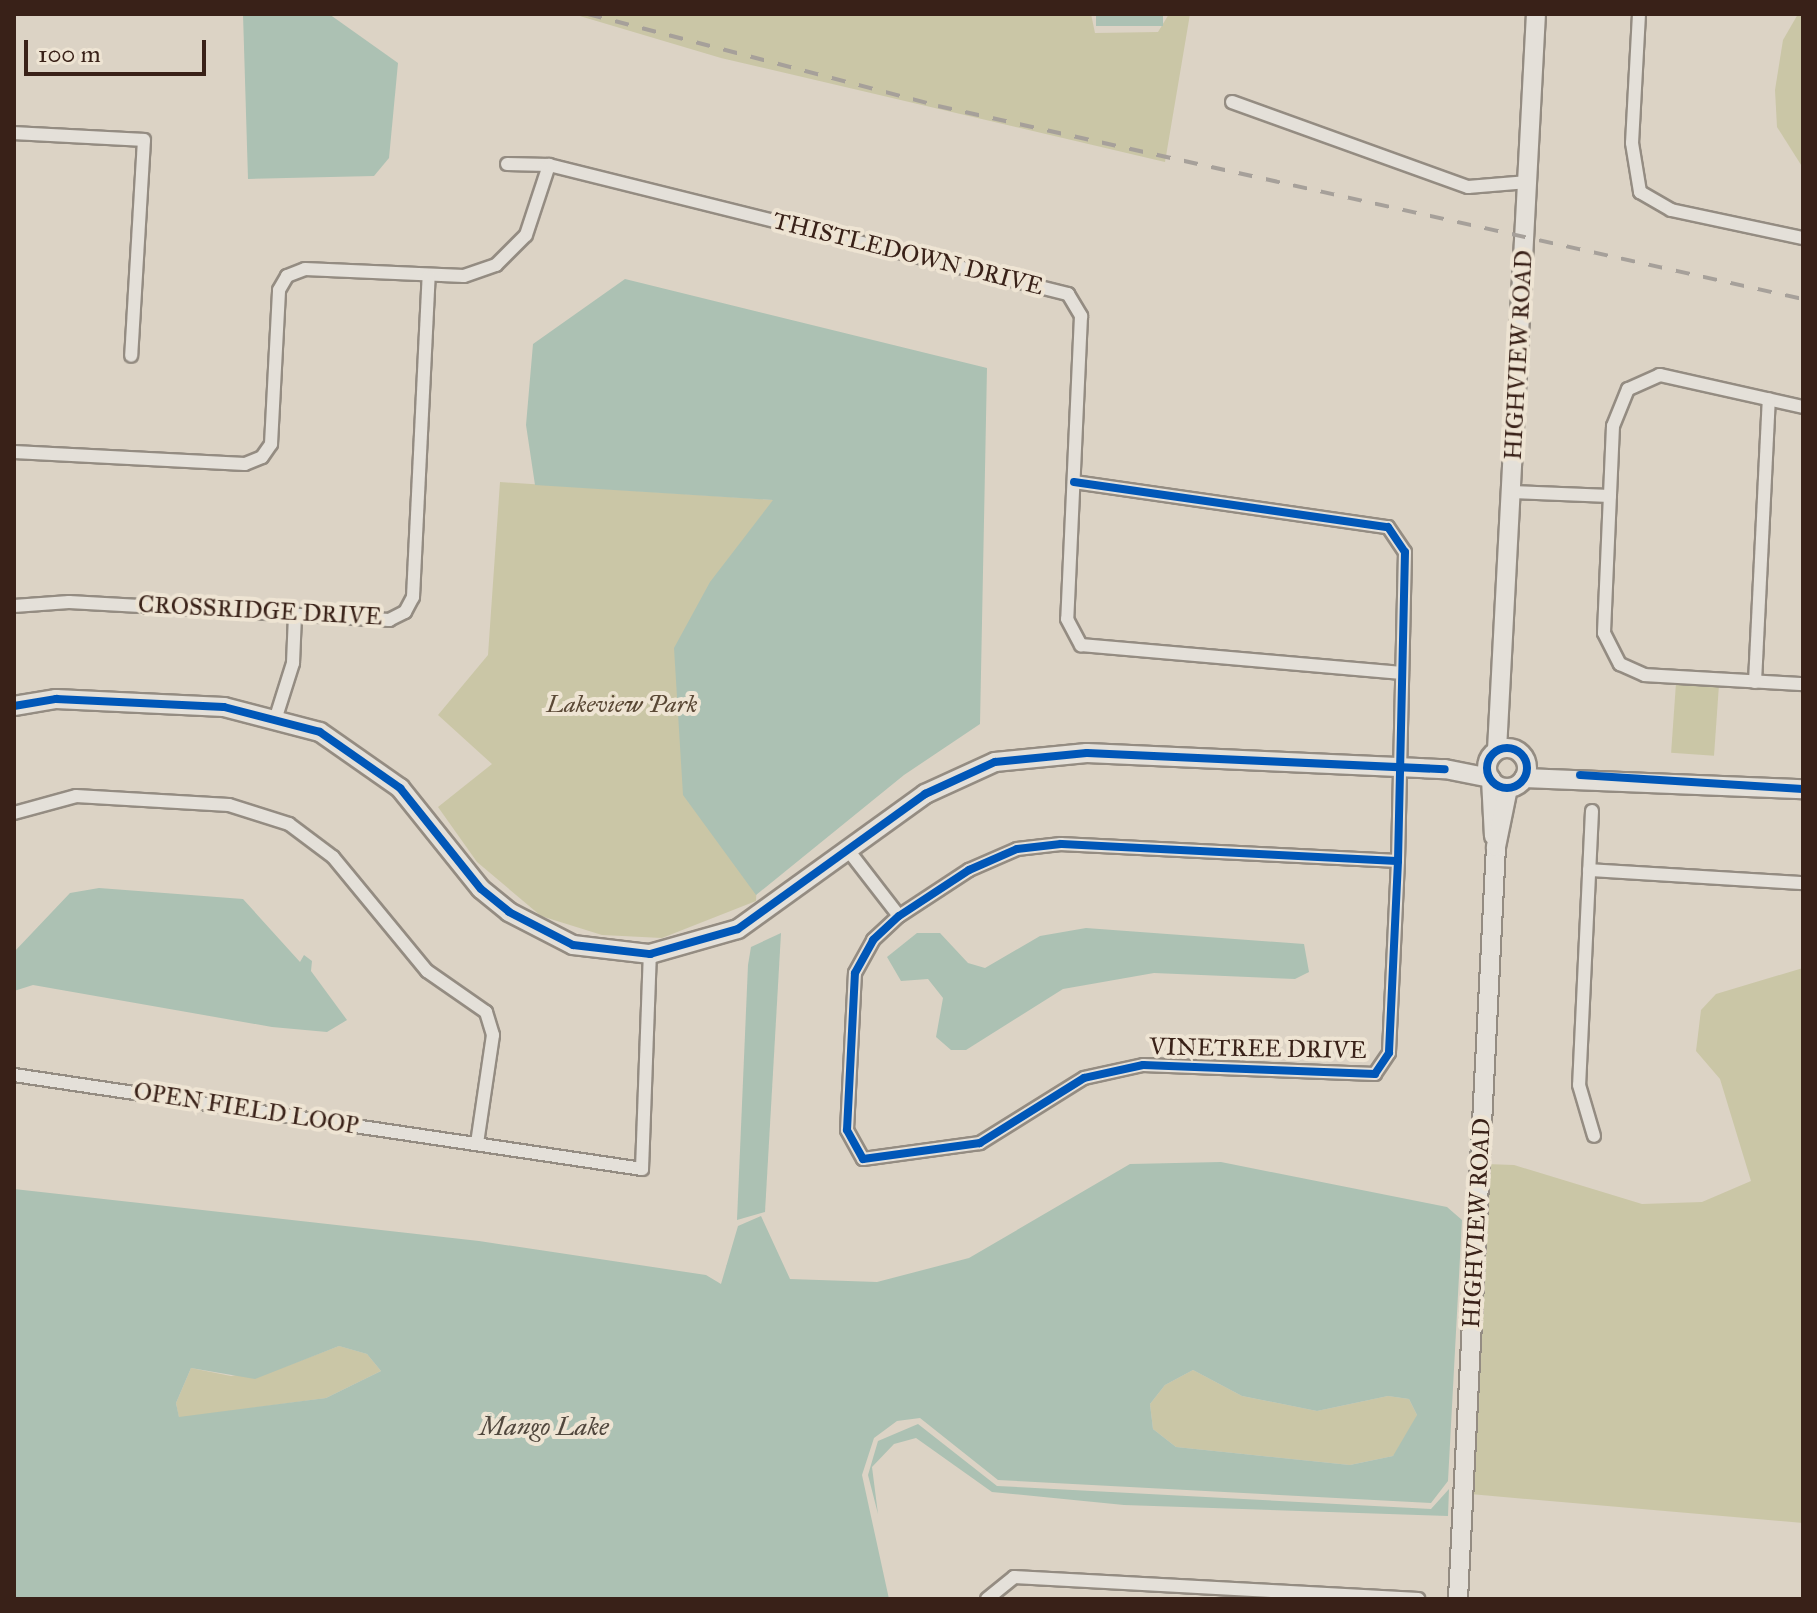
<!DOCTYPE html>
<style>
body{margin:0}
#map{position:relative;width:1817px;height:1613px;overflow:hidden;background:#dcd3c5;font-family:"IM FELL Great Primer",serif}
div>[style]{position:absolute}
.green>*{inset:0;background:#cac6a6;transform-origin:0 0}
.water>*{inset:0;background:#acc1b3;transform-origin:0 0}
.roads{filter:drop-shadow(2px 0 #948c82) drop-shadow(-2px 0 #948c82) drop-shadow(0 2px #948c82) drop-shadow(0 -2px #948c82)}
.street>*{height:12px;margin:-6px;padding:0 6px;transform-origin:6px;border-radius:6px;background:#e4e0d9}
.secondary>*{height:18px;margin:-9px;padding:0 9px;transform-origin:9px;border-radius:9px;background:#e4e0d9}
.secondary>.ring{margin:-9px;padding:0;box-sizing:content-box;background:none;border:18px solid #e4e0d9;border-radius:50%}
.rail>*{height:4px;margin-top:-2px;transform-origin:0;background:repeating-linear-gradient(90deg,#a6a09a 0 14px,transparent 0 28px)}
.cycleway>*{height:8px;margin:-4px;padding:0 4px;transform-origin:4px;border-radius:4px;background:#0057b8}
.cycleway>.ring{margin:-4px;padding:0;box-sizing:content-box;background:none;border:8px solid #0057b8;border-radius:50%}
span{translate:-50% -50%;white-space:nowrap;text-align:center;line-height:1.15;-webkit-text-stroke:8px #eee4d3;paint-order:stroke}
.street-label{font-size:24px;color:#392118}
.park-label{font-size:24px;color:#5a4835;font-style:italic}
.water-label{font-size:26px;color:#50473d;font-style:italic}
.frame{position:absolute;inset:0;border:16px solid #392118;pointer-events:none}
.scale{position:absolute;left:24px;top:40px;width:182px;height:36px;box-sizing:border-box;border:4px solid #392118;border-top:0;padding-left:10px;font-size:24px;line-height:28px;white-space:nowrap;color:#392118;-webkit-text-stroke:6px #eee4d3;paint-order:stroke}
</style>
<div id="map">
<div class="green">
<div style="clip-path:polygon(573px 14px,1091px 14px,1095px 33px,1158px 32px,1169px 14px,1190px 14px,1165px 162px,721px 58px)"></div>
<div style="clip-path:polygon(1798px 14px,1803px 14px,1803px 168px,1777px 127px,1775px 90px,1783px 40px)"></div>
<div style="clip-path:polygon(500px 482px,774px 500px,756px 901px,662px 938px,602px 935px,541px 916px,477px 862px,438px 807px,492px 764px,438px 715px,488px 655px)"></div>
<div style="left:1676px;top:683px;width:43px;height:70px;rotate:4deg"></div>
<div style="clip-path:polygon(1803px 968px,1803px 1523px,1470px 1494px,1486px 1164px,1514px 1165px,1642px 1204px,1702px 1202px,1751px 1181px,1720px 1079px,1696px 1051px,1701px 1010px,1716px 994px)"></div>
<div style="clip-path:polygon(339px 1346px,367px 1354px,381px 1371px,326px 1398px,179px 1418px,176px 1403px,191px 1368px,231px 1376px,284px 1367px)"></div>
<div style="clip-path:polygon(1193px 1370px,1242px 1396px,1317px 1411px,1388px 1396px,1409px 1399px,1417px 1415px,1411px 1437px,1393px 1456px,1350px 1465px,1176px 1447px,1153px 1429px,1150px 1404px,1165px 1385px)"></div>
</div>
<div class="water">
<div style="clip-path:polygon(243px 14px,329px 14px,398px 63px,389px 158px,374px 176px,248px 179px)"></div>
<div style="left:1096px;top:14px;width:67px;height:12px"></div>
<div style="clip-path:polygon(625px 279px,987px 368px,980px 724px,904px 775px,756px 895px,683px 795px,674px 648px,710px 582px,773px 500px,535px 485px,526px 425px,533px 344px)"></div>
<div style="clip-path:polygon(99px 888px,243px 899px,300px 962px,304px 955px,312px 961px,311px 971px,347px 1020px,327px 1032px,272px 1027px,33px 985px,14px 991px,14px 952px,70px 893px)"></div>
<div style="clip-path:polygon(1086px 928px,1304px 944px,1309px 972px,1295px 979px,1154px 973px,1063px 989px,966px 1050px,951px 1050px,936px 1037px,943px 998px,928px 979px,901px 981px,887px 957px,917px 933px,940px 933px,968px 963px,985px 968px,1040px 936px)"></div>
<div style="clip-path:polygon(781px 933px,765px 1212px,737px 1220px,748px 965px,751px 947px)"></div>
<div style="clip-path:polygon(evenodd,1221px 1162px,1447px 1207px,1462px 1220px,1448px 1481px,1431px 1503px,998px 1480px,920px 1418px,897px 1421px,874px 1438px,862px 1475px,889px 1599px,14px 1599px,14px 1189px,479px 1241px,706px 1275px,721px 1284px,738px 1226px,761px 1216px,790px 1279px,877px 1282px,969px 1258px,1130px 1164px,1221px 1162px,339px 1346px,367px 1354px,381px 1371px,326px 1398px,179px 1417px,176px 1403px,191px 1368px,255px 1379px,339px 1346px,1221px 1162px,1193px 1370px,1242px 1396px,1317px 1411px,1388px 1396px,1409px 1399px,1417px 1415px,1393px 1456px,1350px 1465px,1176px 1447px,1153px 1429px,1150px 1404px,1165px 1385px,1193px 1370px)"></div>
<div style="clip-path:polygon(918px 1424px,997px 1486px,1431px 1509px,1449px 1489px,1448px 1516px,1124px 1505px,992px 1492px,916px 1438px,894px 1444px,872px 1467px,878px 1514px,868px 1475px,878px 1441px)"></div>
</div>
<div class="roads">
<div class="street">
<div style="left:1639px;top:14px;width:129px;rotate:93.1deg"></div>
<div style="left:1632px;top:143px;width:50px;rotate:80.7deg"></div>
<div style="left:1640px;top:192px;width:36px;rotate:30deg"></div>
<div style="left:1671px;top:210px;width:135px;rotate:12deg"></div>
<div style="left:1232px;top:102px;width:251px;rotate:19.8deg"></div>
<div style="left:1468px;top:187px;width:60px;rotate:-4.8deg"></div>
<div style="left:14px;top:133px;width:130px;rotate:3.1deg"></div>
<div style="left:144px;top:140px;width:216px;rotate:93.4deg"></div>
<div style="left:507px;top:164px;width:42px;rotate:1.4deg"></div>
<div style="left:549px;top:165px;width:535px;rotate:13.96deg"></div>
<div style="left:1068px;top:294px;width:26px;rotate:59deg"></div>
<div style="left:1081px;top:316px;width:303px;rotate:92.6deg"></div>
<div style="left:1067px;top:619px;width:30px;rotate:62deg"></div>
<div style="left:1081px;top:645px;width:322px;rotate:5deg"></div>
<div style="left:1803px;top:407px;width:147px;rotate:-167.4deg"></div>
<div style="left:1660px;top:375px;width:35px;rotate:156deg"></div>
<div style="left:1628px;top:389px;width:40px;rotate:112deg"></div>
<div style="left:1613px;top:426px;width:207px;rotate:92.5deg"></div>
<div style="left:1604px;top:633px;width:35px;rotate:63deg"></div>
<div style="left:1620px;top:664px;width:27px;rotate:24deg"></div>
<div style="left:1645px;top:675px;width:158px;rotate:3.3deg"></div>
<div style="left:14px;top:452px;width:231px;rotate:3deg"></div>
<div style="left:245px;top:464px;width:18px;rotate:-22deg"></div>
<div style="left:262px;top:457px;width:16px;rotate:-55deg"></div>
<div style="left:271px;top:444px;width:154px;rotate:-87deg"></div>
<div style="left:279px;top:290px;width:16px;rotate:-60deg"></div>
<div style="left:287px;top:276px;width:19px;rotate:-21deg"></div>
<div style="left:305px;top:269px;width:159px;rotate:2.5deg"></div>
<div style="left:464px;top:276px;width:34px;rotate:-19deg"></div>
<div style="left:496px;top:265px;width:42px;rotate:-45deg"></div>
<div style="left:526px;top:235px;width:74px;rotate:-71.8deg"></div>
<div style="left:1074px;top:482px;width:317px;rotate:8.2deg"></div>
<div style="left:1388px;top:527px;width:30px;rotate:56deg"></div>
<div style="left:1405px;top:552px;width:309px;rotate:91.3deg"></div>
<div style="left:1398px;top:861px;width:192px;rotate:92.7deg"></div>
<div style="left:1389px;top:1053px;width:25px;rotate:124deg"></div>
<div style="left:1375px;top:1074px;width:232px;rotate:-177.8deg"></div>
<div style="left:1143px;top:1065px;width:60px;rotate:167.6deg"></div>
<div style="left:1084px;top:1078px;width:123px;rotate:148deg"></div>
<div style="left:980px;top:1143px;width:118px;rotate:172.2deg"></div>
<div style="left:863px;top:1159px;width:33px;rotate:-119deg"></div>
<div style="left:847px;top:1130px;width:157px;rotate:-87.1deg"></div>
<div style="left:855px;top:973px;width:38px;rotate:-61deg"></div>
<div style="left:873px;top:940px;width:35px;rotate:-43deg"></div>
<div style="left:899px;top:916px;width:84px;rotate:-33.3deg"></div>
<div style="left:969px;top:870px;width:52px;rotate:-23.6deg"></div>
<div style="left:1017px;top:849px;width:44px;rotate:-6.5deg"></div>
<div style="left:1061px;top:844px;width:337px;rotate:2.9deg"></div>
<div style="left:1512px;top:492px;width:98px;rotate:2.3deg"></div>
<div style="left:14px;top:606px;width:55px;rotate:-4.2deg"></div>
<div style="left:69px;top:602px;width:321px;rotate:3.2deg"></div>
<div style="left:389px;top:620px;width:18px;rotate:-27deg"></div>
<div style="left:405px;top:612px;width:17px;rotate:-62deg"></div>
<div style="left:413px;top:597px;width:322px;rotate:-87.2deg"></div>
<div style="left:1755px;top:682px;width:283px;rotate:-87.2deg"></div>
<div style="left:276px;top:717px;width:57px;rotate:-72.5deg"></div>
<div style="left:293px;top:663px;width:48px;rotate:-87.6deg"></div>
<div style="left:1592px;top:811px;width:274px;rotate:92.7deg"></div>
<div style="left:1579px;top:1085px;width:53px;rotate:73.6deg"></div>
<div style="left:14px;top:813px;width:64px;rotate:-15.3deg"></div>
<div style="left:76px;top:796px;width:153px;rotate:3.4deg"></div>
<div style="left:229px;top:805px;width:63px;rotate:17.6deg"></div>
<div style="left:289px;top:824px;width:55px;rotate:36.9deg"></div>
<div style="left:333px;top:857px;width:148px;rotate:50.5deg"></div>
<div style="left:427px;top:971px;width:72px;rotate:34.8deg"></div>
<div style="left:486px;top:1012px;width:24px;rotate:73deg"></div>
<div style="left:493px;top:1035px;width:110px;rotate:98.4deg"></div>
<div style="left:848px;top:850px;width:83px;rotate:52.3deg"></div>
<div style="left:1589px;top:870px;width:214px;rotate:3.5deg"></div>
<div style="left:14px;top:1075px;width:635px;rotate:8.51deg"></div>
<div style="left:642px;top:1169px;width:215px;rotate:-87.9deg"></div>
<div style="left:987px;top:1599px;width:35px;rotate:-39deg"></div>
<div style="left:1014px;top:1577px;width:405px;rotate:3.1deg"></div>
</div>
<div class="secondary">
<div style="left:14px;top:706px;width:43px;rotate:-9.5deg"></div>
<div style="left:56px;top:699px;width:168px;rotate:2.7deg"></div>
<div style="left:224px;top:707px;width:99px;rotate:14.6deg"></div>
<div style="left:320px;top:732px;width:98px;rotate:35deg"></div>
<div style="left:400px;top:788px;width:129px;rotate:51.3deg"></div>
<div style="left:481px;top:889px;width:36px;rotate:39deg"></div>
<div style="left:509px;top:912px;width:72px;rotate:27.3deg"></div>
<div style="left:573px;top:945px;width:78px;rotate:6.7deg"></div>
<div style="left:650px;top:954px;width:91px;rotate:-15.9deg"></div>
<div style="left:738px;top:929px;width:231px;rotate:-35.8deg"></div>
<div style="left:925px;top:794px;width:77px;rotate:-24.6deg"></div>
<div style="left:995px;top:762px;width:92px;rotate:-5.6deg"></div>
<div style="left:1087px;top:753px;width:358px;rotate:2.6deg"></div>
<div style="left:1445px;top:769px;width:46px;rotate:11.3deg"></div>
<div class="ring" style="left:1487px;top:748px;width:22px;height:22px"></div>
<div style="left:1497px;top:750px;width:737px;rotate:-86.97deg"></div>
<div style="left:1524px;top:778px;width:279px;rotate:2.3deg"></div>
<div style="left:1491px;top:779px;width:57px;rotate:87deg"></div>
<div style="left:1458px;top:1599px;width:753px;rotate:-87.11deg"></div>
<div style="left:1496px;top:847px;width:60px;rotate:-78.5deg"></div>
</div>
</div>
<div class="rail">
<div style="left:588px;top:14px;width:362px;rotate:14.7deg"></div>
<div style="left:938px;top:106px;width:886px;rotate:12.58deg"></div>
</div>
<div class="cycleway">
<div style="left:1074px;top:482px;width:317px;rotate:8.2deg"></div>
<div style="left:1388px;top:527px;width:30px;rotate:56deg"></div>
<div style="left:1405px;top:552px;width:309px;rotate:91.3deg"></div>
<div style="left:1398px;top:861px;width:192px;rotate:92.7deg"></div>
<div style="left:1389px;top:1053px;width:25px;rotate:124deg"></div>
<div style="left:1375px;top:1074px;width:232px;rotate:-177.8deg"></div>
<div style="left:1143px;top:1065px;width:60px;rotate:167.6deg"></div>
<div style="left:1084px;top:1078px;width:123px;rotate:148deg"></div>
<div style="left:980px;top:1143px;width:118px;rotate:172.2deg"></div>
<div style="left:863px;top:1159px;width:33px;rotate:-119deg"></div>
<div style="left:847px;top:1130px;width:157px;rotate:-87.1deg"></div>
<div style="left:855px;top:973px;width:38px;rotate:-61deg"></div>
<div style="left:873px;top:940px;width:35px;rotate:-43deg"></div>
<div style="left:899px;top:916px;width:84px;rotate:-33.3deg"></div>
<div style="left:969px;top:870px;width:52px;rotate:-23.6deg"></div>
<div style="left:1017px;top:849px;width:44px;rotate:-6.5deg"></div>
<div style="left:1061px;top:844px;width:337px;rotate:2.9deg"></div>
<div style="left:14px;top:706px;width:43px;rotate:-9.5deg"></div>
<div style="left:56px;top:699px;width:168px;rotate:2.7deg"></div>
<div style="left:224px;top:707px;width:99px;rotate:14.6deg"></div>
<div style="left:320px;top:732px;width:98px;rotate:35deg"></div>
<div style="left:400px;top:788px;width:129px;rotate:51.3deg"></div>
<div style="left:481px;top:889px;width:36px;rotate:39deg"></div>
<div style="left:509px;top:912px;width:72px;rotate:27.3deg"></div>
<div style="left:573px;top:945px;width:78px;rotate:6.7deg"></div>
<div style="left:650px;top:954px;width:91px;rotate:-15.9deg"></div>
<div style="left:738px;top:929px;width:231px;rotate:-35.8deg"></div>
<div style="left:925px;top:794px;width:77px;rotate:-24.6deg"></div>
<div style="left:995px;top:762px;width:92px;rotate:-5.6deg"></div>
<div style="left:1087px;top:753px;width:358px;rotate:2.6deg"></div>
<div class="ring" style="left:1487px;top:748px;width:32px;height:32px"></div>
<div style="left:1580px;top:775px;width:223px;rotate:3.6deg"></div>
</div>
<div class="street-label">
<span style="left:908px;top:254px;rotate:14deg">THISTLEDOWN DRIVE</span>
<span style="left:1519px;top:355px;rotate:-87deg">HIGHVIEW ROAD</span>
<span style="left:260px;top:611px;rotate:3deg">CROSSRIDGE DRIVE</span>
<span style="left:1258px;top:1049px;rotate:1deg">VINETREE DRIVE</span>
<span style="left:246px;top:1109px;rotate:9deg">OPEN FIELD LOOP</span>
<span style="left:1477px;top:1223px;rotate:-87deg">HIGHVIEW ROAD</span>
</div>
<div class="park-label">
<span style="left:622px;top:705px">Lakeview Park</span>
</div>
<div class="water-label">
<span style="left:544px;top:1427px">Mango Lake</span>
</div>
<div class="frame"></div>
<div class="scale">100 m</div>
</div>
